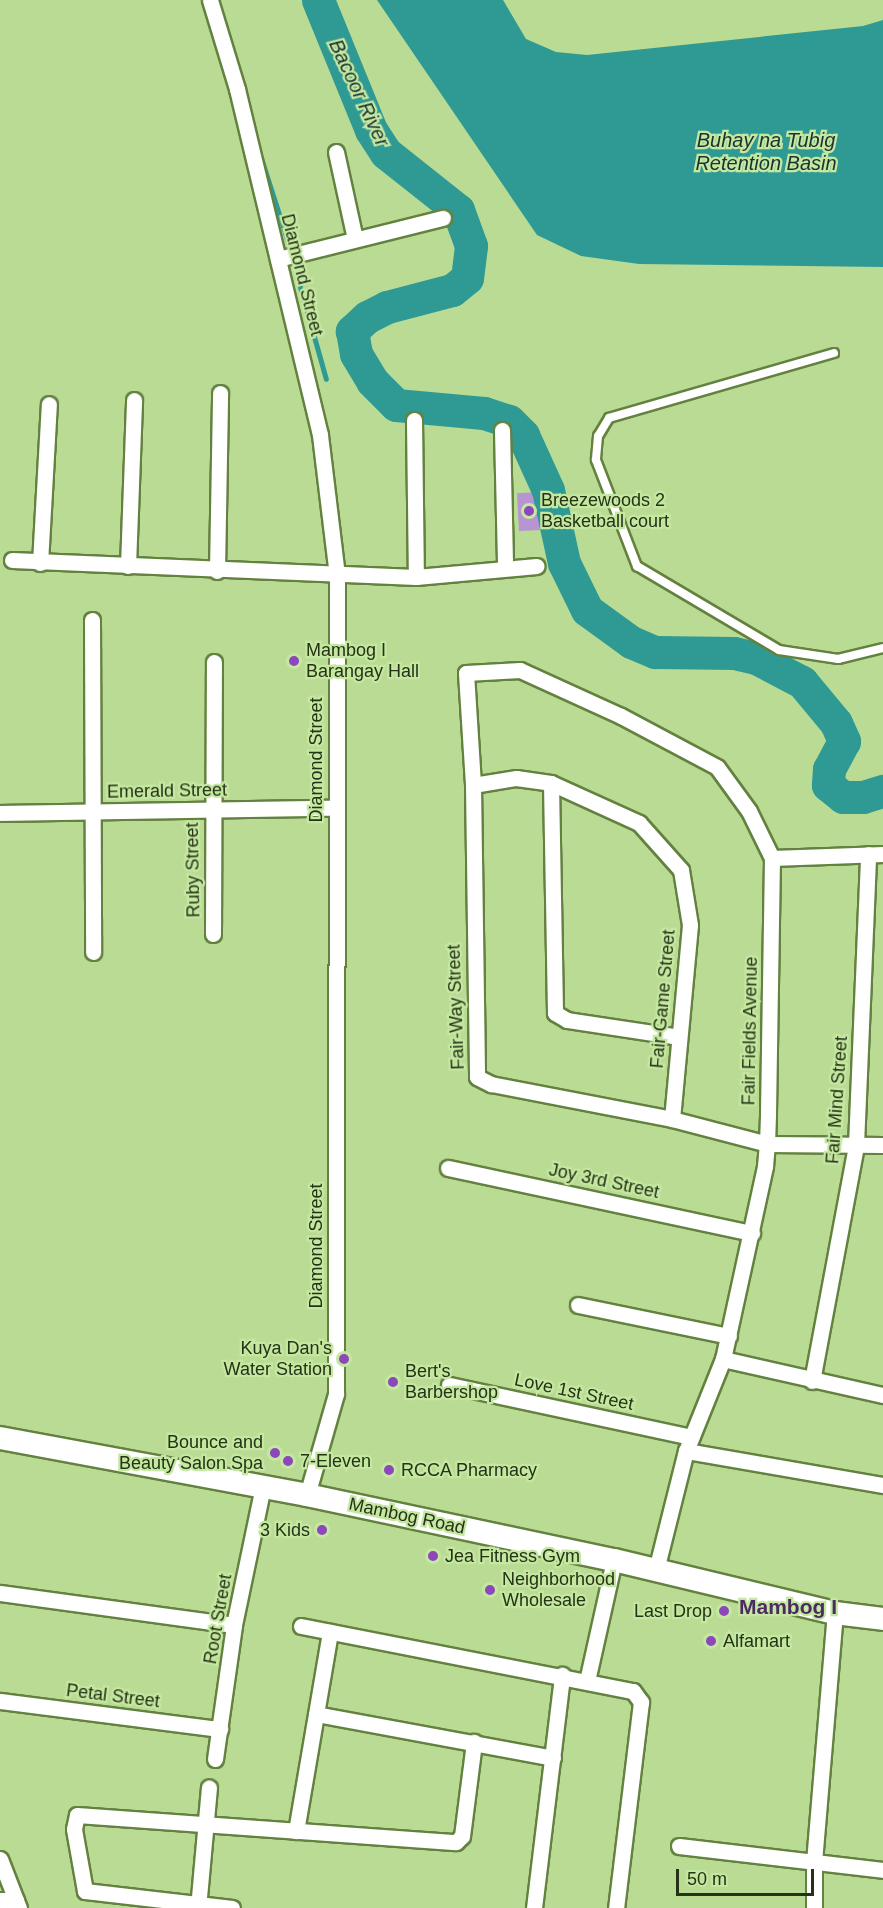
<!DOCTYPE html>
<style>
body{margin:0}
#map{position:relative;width:883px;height:1908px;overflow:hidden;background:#b9db94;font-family:Arial,sans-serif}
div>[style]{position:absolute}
.green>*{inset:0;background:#b795d2;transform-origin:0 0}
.water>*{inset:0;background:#2f9a94}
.stream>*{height:5px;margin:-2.5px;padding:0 2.5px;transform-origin:2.5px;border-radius:2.5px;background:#2f9a94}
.river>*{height:33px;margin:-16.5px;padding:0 16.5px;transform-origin:16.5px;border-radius:16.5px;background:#2f9a94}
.roads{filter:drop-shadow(2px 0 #63813f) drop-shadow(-2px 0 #63813f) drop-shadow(0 2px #63813f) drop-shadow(0 -2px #63813f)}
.service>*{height:8px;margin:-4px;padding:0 4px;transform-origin:4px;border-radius:4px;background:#fff}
.minor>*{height:15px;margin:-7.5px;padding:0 7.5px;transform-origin:7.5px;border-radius:7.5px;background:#fff}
.secondary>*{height:22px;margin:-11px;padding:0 11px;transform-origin:11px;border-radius:11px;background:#fff}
.dots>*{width:16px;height:16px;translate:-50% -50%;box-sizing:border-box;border:3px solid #c5e8a1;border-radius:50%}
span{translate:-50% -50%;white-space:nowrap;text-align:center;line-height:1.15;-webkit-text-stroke:4.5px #c5e8a1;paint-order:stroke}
.street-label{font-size:18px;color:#253216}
.poi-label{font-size:18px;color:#253216}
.left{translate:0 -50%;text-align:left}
.right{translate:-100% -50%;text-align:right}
.water-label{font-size:20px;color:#1a3230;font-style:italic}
.quarter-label{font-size:21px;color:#4c2b63;font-weight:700}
.scale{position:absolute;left:676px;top:1869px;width:138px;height:27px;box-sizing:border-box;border:3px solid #253216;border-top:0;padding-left:8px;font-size:18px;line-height:21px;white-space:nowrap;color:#253216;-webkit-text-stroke:4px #c5e8a1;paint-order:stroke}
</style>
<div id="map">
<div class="green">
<div style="left:539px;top:492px;width:38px;height:22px;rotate:87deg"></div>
</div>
<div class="water">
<div style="clip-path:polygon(377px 0,503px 0,526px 39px,556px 52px,587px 55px,863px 26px,883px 20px,883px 267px,639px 264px,581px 256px,537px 235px)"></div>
</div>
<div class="stream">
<div style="left:261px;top:158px;width:91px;rotate:72.2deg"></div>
<div style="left:295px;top:269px;width:114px;rotate:74.3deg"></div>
</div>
<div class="river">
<div style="left:318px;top:0;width:140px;rotate:67.8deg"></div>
<div style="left:371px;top:130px;width:27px;rotate:57deg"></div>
<div style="left:386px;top:153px;width:92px;rotate:38.4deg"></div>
<div style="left:458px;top:210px;width:38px;rotate:70deg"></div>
<div style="left:471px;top:246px;width:32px;rotate:97deg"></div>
<div style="left:467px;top:278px;width:19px;rotate:141deg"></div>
<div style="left:452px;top:290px;width:67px;rotate:165.3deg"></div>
<div style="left:387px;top:307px;width:22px;rotate:153deg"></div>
<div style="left:367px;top:317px;width:21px;rotate:137deg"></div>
<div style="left:352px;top:331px;width:23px;rotate:80deg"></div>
<div style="left:356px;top:354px;width:31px;rotate:59deg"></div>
<div style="left:372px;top:381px;width:34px;rotate:45deg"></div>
<div style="left:396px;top:405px;width:88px;rotate:5.2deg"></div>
<div style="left:484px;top:413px;width:26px;rotate:18deg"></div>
<div style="left:509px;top:421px;width:20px;rotate:45deg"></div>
<div style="left:523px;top:435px;width:60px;rotate:65.6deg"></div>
<div style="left:548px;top:490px;width:75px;rotate:77.6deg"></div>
<div style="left:564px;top:563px;width:52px;rotate:63.9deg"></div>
<div style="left:587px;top:610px;width:54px;rotate:36deg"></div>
<div style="left:631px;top:642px;width:26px;rotate:23deg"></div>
<div style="left:655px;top:652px;width:79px;rotate:0.7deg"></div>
<div style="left:734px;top:653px;width:23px;rotate:13deg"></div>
<div style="left:756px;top:658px;width:52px;rotate:27.6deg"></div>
<div style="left:802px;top:682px;width:53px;rotate:50.3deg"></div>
<div style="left:836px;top:723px;width:20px;rotate:66deg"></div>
<div style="left:844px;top:741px;width:32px;rotate:118deg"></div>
<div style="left:829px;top:769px;width:16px;rotate:94deg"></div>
<div style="left:828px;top:785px;width:19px;rotate:39deg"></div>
<div style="left:843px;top:797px;width:20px"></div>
<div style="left:863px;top:797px;width:21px;rotate:-17deg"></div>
</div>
<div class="roads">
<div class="service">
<div style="left:834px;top:353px;width:234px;rotate:163.9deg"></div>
<div style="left:609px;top:418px;width:21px;rotate:121deg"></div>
<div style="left:598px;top:436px;width:24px;rotate:95deg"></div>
<div style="left:596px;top:460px;width:114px;rotate:68.9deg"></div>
<div style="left:637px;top:566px;width:165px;rotate:30.6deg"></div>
<div style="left:779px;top:650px;width:60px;rotate:8.7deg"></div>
<div style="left:838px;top:659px;width:46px;rotate:-13.7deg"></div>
</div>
<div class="minor">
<div style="left:210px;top:0;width:93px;rotate:73.1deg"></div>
<div style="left:237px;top:89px;width:356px;rotate:76.5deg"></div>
<div style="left:320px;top:435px;width:142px;rotate:83.1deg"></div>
<div style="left:337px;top:576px;width:818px;rotate:90.07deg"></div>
<div style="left:336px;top:1394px;width:105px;rotate:106deg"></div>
<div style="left:336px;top:152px;width:89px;rotate:77.7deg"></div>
<div style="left:278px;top:259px;width:170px;rotate:-14deg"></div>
<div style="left:414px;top:420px;width:157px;rotate:89.3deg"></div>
<div style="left:502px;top:430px;width:136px;rotate:88.7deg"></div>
<div style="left:12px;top:560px;width:404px;rotate:2.4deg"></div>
<div style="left:416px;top:577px;width:121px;rotate:-5.2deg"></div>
<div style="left:40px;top:563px;width:159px;rotate:-86.8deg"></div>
<div style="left:128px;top:566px;width:166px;rotate:-87.9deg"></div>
<div style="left:217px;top:571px;width:178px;rotate:-89deg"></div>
<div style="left:92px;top:620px;width:332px;rotate:89.8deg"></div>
<div style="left:551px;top:783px;width:230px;rotate:89deg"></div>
<div style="left:555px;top:1013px;width:14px;rotate:30deg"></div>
<div style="left:567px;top:1020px;width:113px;rotate:8.6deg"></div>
<div style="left:473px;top:785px;width:44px;rotate:-9.2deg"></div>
<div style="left:516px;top:778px;width:35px;rotate:8deg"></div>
<div style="left:551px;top:783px;width:97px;rotate:24.4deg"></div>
<div style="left:639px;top:823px;width:63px;rotate:48.2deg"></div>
<div style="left:681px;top:870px;width:56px;rotate:80.7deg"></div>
<div style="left:690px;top:925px;width:195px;rotate:95.3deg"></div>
<div style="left:0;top:813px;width:335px;rotate:-0.9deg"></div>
<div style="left:772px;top:858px;width:111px;rotate:-2.1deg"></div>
<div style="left:213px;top:934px;width:272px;rotate:-89.8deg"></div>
<div style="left:448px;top:1168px;width:311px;rotate:12.1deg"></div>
<div style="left:578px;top:1305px;width:154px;rotate:11.6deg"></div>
<div style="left:723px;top:1359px;width:164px;rotate:12.7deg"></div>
<div style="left:812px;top:1381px;width:240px;rotate:-79.4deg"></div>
<div style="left:856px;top:1145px;width:291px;rotate:-87.6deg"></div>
<div style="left:449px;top:1385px;width:248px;rotate:12.1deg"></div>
<div style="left:686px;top:1451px;width:200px;rotate:9.8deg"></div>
<div style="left:656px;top:1570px;width:123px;rotate:-75.9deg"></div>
<div style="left:686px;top:1451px;width:99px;rotate:-68.1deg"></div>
<div style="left:723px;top:1359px;width:198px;rotate:-77.7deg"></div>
<div style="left:765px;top:1166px;width:22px;rotate:-85deg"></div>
<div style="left:767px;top:1144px;width:31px;rotate:-88deg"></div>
<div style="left:768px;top:1113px;width:255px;rotate:-89.1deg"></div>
<div style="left:772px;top:858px;width:52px;rotate:-116.1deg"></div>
<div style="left:749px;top:811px;width:54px;rotate:-126deg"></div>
<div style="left:717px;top:767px;width:109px;rotate:-152deg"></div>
<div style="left:621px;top:716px;width:111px;rotate:-155.5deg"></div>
<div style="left:520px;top:670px;width:54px;rotate:176.8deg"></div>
<div style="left:466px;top:673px;width:112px;rotate:86.4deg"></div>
<div style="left:473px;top:785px;width:292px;rotate:89.2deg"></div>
<div style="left:477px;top:1077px;width:16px;rotate:27deg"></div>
<div style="left:491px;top:1084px;width:184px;rotate:10.9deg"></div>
<div style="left:672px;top:1119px;width:98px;rotate:14.7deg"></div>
<div style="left:767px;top:1144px;width:116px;rotate:0.5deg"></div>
<div style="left:0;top:1593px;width:236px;rotate:7.8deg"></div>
<div style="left:301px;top:1626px;width:338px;rotate:11.1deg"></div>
<div style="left:633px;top:1691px;width:14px;rotate:54deg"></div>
<div style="left:641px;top:1702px;width:208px;rotate:96.9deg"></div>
<div style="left:587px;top:1681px;width:124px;rotate:-77.4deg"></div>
<div style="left:0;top:1701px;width:222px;rotate:7.3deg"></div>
<div style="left:316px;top:1714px;width:241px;rotate:10.5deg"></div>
<div style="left:215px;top:1759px;width:135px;rotate:-81.9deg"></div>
<div style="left:234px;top:1625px;width:142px;rotate:-78.2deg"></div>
<div style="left:296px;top:1831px;width:202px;rotate:-80.3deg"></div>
<div style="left:679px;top:1846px;width:205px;rotate:6.7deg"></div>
<div style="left:0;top:1859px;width:53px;rotate:68.8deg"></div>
<div style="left:0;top:1900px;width:16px"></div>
<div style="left:198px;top:1908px;width:121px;rotate:-84.8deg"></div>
<div style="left:232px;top:1908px;width:148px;rotate:-173.4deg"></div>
<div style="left:85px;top:1891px;width:63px;rotate:-100.1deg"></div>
<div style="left:74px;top:1829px;width:14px;rotate:-78deg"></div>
<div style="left:77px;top:1815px;width:380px;rotate:4.1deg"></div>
<div style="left:456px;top:1842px;width:8px;rotate:-45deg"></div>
<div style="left:462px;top:1836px;width:95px;rotate:-82.7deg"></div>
<div style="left:534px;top:1908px;width:235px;rotate:-83.1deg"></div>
<div style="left:814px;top:1908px;width:46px;rotate:-90deg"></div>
<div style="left:814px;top:1862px;width:250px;rotate:-85.2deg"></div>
</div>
<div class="secondary">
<div style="left:0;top:1438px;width:312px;rotate:10.5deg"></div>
<div style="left:307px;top:1495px;width:314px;rotate:12deg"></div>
<div style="left:614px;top:1560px;width:227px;rotate:13.5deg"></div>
<div style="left:835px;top:1613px;width:48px;rotate:7.1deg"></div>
</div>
</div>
<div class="dots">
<div style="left:529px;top:511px;background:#8c47ba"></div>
<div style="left:294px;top:661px;background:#8c47ba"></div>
<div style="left:344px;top:1359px;background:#8c47ba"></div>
<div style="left:393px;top:1382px;background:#8c47ba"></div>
<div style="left:275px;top:1453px;background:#8c47ba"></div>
<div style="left:288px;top:1461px;background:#8c47ba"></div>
<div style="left:389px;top:1470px;background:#8c47ba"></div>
<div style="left:322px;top:1530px;background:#8c47ba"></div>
<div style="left:433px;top:1556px;background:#8c47ba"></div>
<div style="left:490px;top:1590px;background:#8c47ba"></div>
<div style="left:724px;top:1611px;background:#8c47ba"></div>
<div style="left:711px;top:1641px;background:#8c47ba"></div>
</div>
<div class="street-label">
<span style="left:302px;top:275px;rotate:76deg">Diamond Street</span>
<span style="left:316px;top:760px;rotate:-90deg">Diamond Street</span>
<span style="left:167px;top:791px;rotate:-1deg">Emerald Street</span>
<span style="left:193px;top:870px;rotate:-91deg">Ruby Street</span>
<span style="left:663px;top:999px;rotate:-85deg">Fair-Game Street</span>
<span style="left:456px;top:1007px;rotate:-92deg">Fair-Way Street</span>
<span style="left:750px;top:1031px;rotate:-89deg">Fair Fields Avenue</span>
<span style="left:837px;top:1100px;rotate:-86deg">Fair Mind Street</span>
<span style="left:604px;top:1181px;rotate:12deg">Joy 3rd Street</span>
<span style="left:316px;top:1246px;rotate:-90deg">Diamond Street</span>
<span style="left:574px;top:1392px;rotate:12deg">Love 1st Street</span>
<span style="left:407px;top:1516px;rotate:12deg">Mambog Road</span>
<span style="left:218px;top:1619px;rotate:-80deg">Root Street</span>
<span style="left:113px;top:1696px;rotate:7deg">Petal Street</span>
</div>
<div class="poi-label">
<span class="left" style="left:541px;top:511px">Breezewoods 2<br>Basketball court</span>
<span class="left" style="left:306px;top:661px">Mambog I<br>Barangay Hall</span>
<span class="right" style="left:332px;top:1359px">Kuya Dan's<br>Water Station</span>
<span class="left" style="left:405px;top:1382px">Bert's<br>Barbershop</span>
<span class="right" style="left:263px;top:1453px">Bounce and<br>Beauty Salon Spa</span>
<span class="left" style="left:300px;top:1461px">7-Eleven</span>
<span class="left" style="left:401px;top:1470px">RCCA Pharmacy</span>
<span class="right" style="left:310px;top:1530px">3 Kids</span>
<span class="left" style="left:445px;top:1556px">Jea Fitness Gym</span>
<span class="left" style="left:502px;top:1590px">Neighborhood<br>Wholesale</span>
<span class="right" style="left:712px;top:1611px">Last Drop</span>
<span class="left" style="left:723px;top:1641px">Alfamart</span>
</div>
<div class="water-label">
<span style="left:359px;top:93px;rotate:65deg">Bacoor River</span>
<span style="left:766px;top:152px">Buhay na Tubig<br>Retention Basin</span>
</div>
<div class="quarter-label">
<span style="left:788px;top:1607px">Mambog I</span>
</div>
<div class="scale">50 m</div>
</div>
